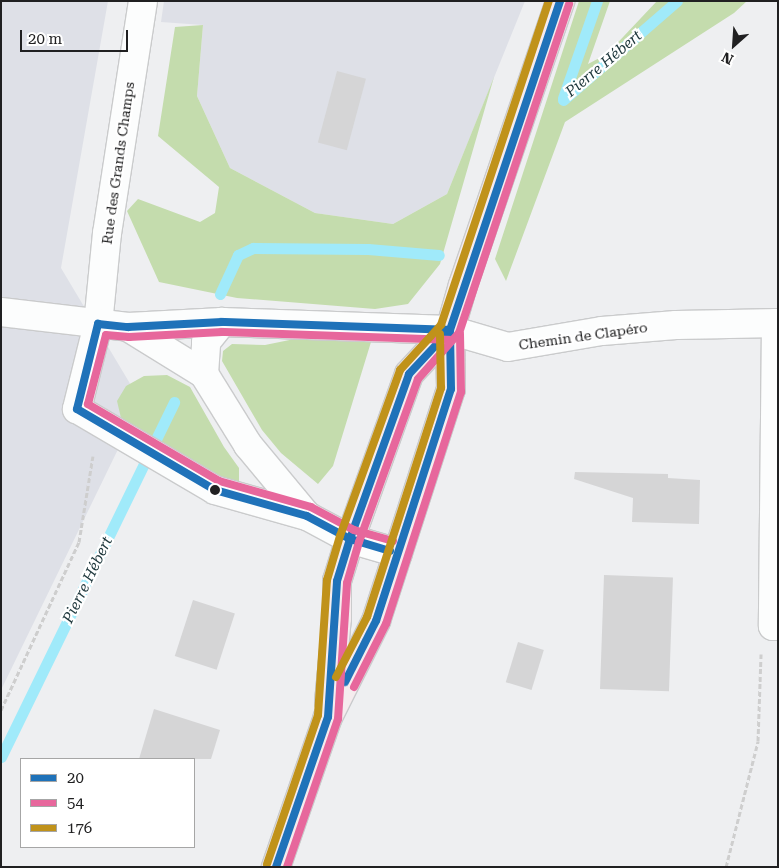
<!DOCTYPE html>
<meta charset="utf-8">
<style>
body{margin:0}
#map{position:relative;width:779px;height:868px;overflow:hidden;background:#eeeff1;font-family:"Roboto Serif",serif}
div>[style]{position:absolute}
.built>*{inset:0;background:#dee0e7}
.green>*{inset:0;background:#c4dcad}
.stream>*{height:11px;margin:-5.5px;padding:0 5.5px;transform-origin:5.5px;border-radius:5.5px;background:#a0eafa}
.building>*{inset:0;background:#d5d5d6;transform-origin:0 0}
.path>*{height:3px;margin-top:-1.5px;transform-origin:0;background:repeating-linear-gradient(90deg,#cecece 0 5px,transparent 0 7.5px)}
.roads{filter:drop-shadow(1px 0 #cacbcc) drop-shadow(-1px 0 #cacbcc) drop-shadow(0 1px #cacbcc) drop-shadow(0 -1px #cacbcc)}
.minor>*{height:28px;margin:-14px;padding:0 14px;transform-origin:14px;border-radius:14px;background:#fcfdfd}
.major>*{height:28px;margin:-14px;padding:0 14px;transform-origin:14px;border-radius:14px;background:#f5ecee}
.bus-1>*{height:8px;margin:-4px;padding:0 4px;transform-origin:4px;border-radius:4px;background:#1f72b9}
.bus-2>*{height:8px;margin:-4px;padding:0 4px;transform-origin:4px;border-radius:4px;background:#e7679c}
.bus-3>*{height:8px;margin:-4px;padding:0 4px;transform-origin:4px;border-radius:4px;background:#c0921a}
.dots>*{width:14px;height:14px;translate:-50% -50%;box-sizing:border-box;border:2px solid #fff;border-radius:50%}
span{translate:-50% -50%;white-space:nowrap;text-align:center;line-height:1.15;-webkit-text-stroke:4.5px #fff;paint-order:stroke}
.street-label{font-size:14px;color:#202021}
.water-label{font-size:15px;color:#1e373c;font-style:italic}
.frame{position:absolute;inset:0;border:2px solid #202021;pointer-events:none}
.legend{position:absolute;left:20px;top:758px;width:175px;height:90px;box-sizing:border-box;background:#fff;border:1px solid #a6a6a6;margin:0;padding:6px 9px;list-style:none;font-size:15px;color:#202021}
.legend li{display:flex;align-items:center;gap:10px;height:25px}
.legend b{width:25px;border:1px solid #a6a6a6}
.north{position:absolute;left:709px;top:20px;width:50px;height:50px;-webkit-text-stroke:4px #fff;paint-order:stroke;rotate:206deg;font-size:14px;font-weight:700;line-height:20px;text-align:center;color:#202021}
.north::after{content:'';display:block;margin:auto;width:18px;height:22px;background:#202021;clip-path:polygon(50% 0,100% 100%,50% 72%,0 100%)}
.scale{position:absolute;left:20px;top:30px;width:108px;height:22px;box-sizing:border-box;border:2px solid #202021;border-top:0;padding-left:6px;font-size:15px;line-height:18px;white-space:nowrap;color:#202021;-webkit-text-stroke:4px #fff;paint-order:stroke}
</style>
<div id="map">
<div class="built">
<div style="clip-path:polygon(1px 1px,108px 1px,61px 268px,141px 402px,1px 690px)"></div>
<div style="clip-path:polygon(164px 1px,525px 1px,447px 194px,393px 224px,315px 213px,230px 168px,197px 96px,203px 25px,161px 22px)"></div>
</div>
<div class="green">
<div style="clip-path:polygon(579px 1px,610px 1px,588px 64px,607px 54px,657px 1px,747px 1px,734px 13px,565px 122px,506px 281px,495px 259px)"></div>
<div style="clip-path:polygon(203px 25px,197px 96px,230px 168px,315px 213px,393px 224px,447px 194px,494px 77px,440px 264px,408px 304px,375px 309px,237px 298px,159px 282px,127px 211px,138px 199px,200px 222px,215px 213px,219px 187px,158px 136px,175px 27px)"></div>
<div style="clip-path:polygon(319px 334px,371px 342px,333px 466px,318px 484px,281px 453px,262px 430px,222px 361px,223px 351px,232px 344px,265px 345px)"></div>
<div style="clip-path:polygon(167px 375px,190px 387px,224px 447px,239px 468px,239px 487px,136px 433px,121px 418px,117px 401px,126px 386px,144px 376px)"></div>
</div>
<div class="stream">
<div style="left:563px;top:98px;width:103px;rotate:-70.7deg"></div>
<div style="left:563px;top:100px;width:151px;rotate:-41deg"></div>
<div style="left:220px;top:294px;width:43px;rotate:-65.2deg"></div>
<div style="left:238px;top:255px;width:17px;rotate:-25deg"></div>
<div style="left:253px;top:248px;width:115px;rotate:0.5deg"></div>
<div style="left:368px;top:249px;width:71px;rotate:4.8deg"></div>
<div style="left:1px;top:757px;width:395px;rotate:-64deg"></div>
</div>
<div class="building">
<div style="left:337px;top:71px;width:30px;height:74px;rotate:15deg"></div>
<div style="clip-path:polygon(575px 472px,668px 474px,668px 478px,700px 480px,699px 524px,632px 522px,633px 498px,574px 479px)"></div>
<div style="left:604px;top:575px;width:69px;height:114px;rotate:2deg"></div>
<div style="left:193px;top:600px;width:44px;height:59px;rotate:18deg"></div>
<div style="left:518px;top:642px;width:27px;height:42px;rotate:17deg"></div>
<div style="clip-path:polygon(154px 709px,220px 730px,211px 759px,139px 759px)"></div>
</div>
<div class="path">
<div style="left:1px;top:710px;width:185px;rotate:-65.1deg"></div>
<div style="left:79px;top:542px;width:87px;rotate:-80.8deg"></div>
<div style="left:726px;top:867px;width:130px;rotate:-75.7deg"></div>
<div style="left:758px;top:741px;width:87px;rotate:-88deg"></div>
</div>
<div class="roads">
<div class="minor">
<div style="left:143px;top:1px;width:235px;rotate:98.8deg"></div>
<div style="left:107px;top:233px;width:91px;rotate:95.6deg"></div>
<div style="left:98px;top:324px;width:88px;rotate:103.9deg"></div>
<div style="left:77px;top:409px;width:160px;rotate:30.4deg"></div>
<div style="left:215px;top:490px;width:96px;rotate:15.8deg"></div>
<div style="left:1px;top:312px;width:128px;rotate:6.7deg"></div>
<div style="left:128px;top:327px;width:94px;rotate:-3deg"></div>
<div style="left:222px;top:322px;width:228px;rotate:2deg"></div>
<div style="left:450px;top:330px;width:60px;rotate:16.3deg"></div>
<div style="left:508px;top:347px;width:95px;rotate:-9.7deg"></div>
<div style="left:602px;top:331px;width:74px;rotate:-4.6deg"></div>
<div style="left:676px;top:325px;width:102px;rotate:-1.1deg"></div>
<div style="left:776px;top:323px;width:303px;rotate:90.6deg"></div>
<div style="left:773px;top:626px;width:5px"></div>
<div style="left:128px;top:327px;width:89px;rotate:31.7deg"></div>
<div style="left:204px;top:374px;width:84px;rotate:58.2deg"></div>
<div style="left:248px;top:445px;width:92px;rotate:50.3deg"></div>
<div style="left:307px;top:516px;width:49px;rotate:28.1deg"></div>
<div style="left:350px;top:539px;width:50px;rotate:16.3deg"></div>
<div style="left:204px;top:374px;width:32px;rotate:-86deg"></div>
<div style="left:206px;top:342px;width:26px;rotate:-51deg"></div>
</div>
<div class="major">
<div style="left:329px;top:702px;width:84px;rotate:-84.6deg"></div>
<div style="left:337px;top:618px;width:37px;rotate:-90deg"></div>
<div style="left:337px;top:581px;width:44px;rotate:-72.8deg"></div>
<div style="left:350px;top:539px;width:175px;rotate:-70.3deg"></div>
<div style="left:409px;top:374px;width:60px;rotate:-47deg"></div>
<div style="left:276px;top:867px;width:159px;rotate:-70.9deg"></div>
<div style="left:328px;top:717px;width:107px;rotate:-63.4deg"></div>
<div style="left:376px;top:621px;width:244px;rotate:-72.1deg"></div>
<div style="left:451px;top:389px;width:59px;rotate:-91deg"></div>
<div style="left:450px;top:330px;width:47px;rotate:-73.9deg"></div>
<div style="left:463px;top:285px;width:300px;rotate:-71.1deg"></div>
</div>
</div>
<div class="bus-1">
<div style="left:390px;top:551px;width:42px;rotate:-163.3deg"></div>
<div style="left:350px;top:539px;width:49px;rotate:-151.9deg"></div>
<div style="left:307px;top:516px;width:96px;rotate:-164.2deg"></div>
<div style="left:215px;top:490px;width:160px;rotate:-149.6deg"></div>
<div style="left:77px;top:409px;width:88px;rotate:-76.1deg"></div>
<div style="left:98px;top:324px;width:30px;rotate:6deg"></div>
<div style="left:128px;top:327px;width:94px;rotate:-3deg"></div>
<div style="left:222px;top:322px;width:228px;rotate:2deg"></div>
<div style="left:345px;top:682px;width:68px;rotate:-63.1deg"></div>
<div style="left:376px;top:621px;width:244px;rotate:-72.1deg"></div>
<div style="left:451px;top:389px;width:55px;rotate:-91deg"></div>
<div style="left:276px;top:867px;width:159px;rotate:-70.9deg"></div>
<div style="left:328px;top:717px;width:136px;rotate:-86.2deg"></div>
<div style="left:337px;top:581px;width:44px;rotate:-72.8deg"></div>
<div style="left:350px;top:539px;width:175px;rotate:-70.3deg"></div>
<div style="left:409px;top:374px;width:60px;rotate:-47deg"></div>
<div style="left:450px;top:330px;width:347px;rotate:-71.5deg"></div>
</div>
<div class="bus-2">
<div style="left:393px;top:541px;width:41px;rotate:-164.2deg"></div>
<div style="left:354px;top:530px;width:49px;rotate:-151.9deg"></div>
<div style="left:311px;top:507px;width:96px;rotate:-164.2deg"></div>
<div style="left:219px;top:481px;width:152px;rotate:-149.6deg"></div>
<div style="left:88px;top:404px;width:71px;rotate:-75.4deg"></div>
<div style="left:106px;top:335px;width:23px;rotate:5deg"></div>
<div style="left:129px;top:337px;width:93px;rotate:-3.1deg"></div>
<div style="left:222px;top:332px;width:228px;rotate:2deg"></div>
<div style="left:354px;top:687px;width:71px;rotate:-63.1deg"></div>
<div style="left:386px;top:624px;width:244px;rotate:-72.1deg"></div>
<div style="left:461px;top:392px;width:58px;rotate:-91deg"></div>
<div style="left:287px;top:867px;width:157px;rotate:-71deg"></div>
<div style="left:338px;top:719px;width:136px;rotate:-86.2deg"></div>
<div style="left:347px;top:583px;width:43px;rotate:-73.7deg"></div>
<div style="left:359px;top:542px;width:173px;rotate:-70.1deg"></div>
<div style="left:418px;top:379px;width:62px;rotate:-48.3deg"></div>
<div style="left:459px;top:333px;width:347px;rotate:-71.5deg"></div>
</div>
<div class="bus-3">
<div style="left:336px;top:677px;width:68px;rotate:-62.7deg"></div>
<div style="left:367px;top:617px;width:241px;rotate:-72.1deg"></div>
<div style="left:441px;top:388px;width:54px;rotate:-91.1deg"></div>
<div style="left:267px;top:864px;width:157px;rotate:-71.1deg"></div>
<div style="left:318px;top:715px;width:135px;rotate:-86.2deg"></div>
<div style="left:327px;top:580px;width:46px;rotate:-73.5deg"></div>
<div style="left:340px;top:536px;width:177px;rotate:-70.1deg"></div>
<div style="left:400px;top:370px;width:61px;rotate:-47.7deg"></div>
<div style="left:441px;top:325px;width:342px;rotate:-71.6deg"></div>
</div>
<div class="dots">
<div style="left:215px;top:490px;background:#202021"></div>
</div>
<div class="street-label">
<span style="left:118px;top:163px;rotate:-82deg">Rue des Grands Champs</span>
<span style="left:583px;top:336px;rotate:-8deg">Chemin de Clapéro</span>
</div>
<div class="water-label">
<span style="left:604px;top:64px;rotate:-40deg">Pierre Hébert</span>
<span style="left:88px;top:580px;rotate:-64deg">Pierre Hébert</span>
</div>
<div class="frame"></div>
<ul class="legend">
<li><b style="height:6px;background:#1f72b9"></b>20</li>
<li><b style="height:6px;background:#e7679c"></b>54</li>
<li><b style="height:6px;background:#c0921a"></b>176</li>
</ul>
<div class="north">N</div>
<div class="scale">20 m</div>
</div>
